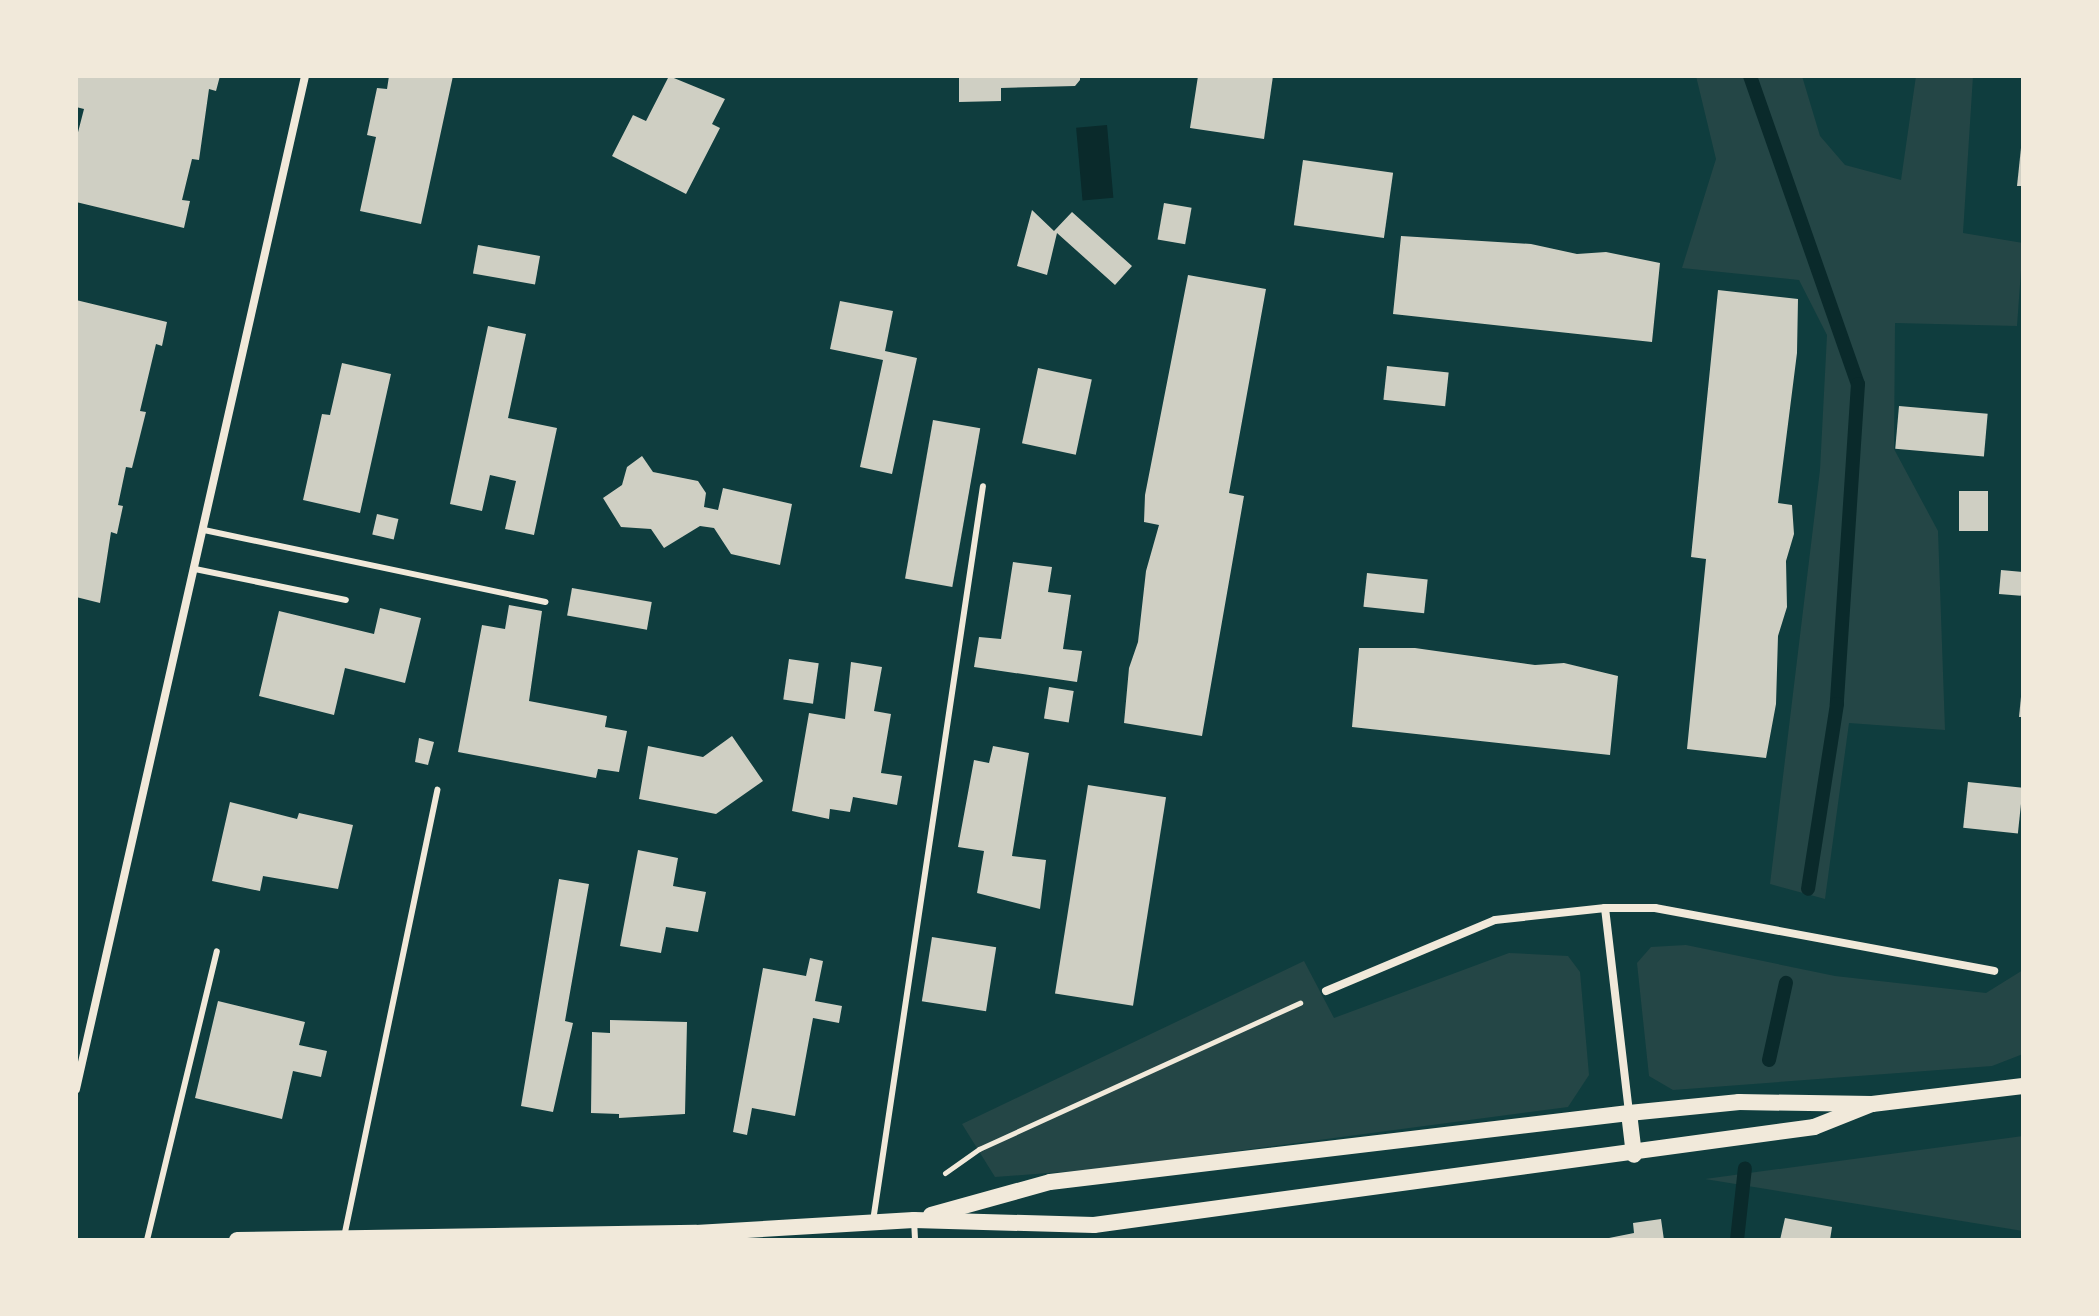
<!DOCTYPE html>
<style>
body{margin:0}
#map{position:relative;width:2099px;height:1316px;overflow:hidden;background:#0f3d3e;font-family:Merriweather,serif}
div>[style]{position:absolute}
.green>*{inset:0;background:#244646}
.water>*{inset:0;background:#0a2a2b;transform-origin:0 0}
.stream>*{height:14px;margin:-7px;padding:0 7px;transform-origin:7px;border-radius:7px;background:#0a2a2b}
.building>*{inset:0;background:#cfcfc3;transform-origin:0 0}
.path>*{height:5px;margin:-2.5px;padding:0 2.5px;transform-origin:2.5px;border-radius:2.5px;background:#f1e9da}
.service>*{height:6px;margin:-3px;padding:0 3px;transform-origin:3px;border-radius:3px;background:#f1e9da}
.minor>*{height:8px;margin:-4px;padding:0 4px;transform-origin:4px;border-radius:4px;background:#f1e9da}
.secondary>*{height:16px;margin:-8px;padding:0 8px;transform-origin:8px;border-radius:8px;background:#f1e9da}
span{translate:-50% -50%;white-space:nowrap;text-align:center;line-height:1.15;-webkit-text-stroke:6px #f1e9da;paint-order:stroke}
.frame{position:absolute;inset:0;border:78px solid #f1e9da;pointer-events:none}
</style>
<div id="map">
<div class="green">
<div style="clip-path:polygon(1696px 76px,1802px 76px,1820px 136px,1845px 165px,1901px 180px,1916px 76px,1973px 76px,1963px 233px,2023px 243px,2017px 326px,1895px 323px,1894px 449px,1938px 531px,1945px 730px,1849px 723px,1825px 899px,1770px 884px,1820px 470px,1827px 335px,1799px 280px,1682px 268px,1716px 159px)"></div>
<div style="clip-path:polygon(1686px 945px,1835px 976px,1986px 993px,2023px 970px,2023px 1054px,1992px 1066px,1673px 1090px,1649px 1076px,1637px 963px,1651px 947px)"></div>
<div style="clip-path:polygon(1509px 953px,1568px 956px,1580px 972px,1589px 1075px,1568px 1107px,1100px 1169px,995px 1177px,962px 1124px,1304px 961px,1334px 1018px)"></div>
<div style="clip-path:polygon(2023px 1136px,2023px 1231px,1705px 1179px)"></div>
</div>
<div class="water">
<div style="left:1107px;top:125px;width:73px;height:31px;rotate:85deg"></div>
</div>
<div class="stream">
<div style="left:1750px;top:76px;width:326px;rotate:70.7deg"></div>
<div style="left:1858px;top:384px;width:321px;rotate:93.8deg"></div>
<div style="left:1837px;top:704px;width:187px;rotate:98.9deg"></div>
<div style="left:1769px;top:1060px;width:79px;rotate:-77.6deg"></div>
<div style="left:1737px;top:1240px;width:72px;rotate:-83.7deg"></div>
</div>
<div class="building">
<div style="clip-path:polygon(76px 76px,220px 76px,216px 91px,209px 89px,199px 160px,192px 159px,182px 200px,190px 201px,184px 228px,76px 202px,76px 140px,84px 109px,76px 107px)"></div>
<div style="clip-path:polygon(389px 76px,453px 76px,421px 224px,360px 211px,376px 137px,367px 135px,377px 88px,387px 89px)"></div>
<div style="clip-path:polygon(669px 76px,725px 99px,712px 124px,720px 128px,686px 194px,612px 156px,633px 115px,646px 121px)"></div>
<div style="clip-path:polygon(959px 76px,1080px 76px,1080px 80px,1075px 86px,1001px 88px,1001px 101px,959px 102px)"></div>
<div style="clip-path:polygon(1198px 76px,1273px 76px,1264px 139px,1190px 128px)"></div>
<div style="clip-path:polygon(2021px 148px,2023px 148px,2023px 186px,2017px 186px)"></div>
<div style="left:1303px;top:160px;width:91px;height:66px;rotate:8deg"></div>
<div style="left:1164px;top:203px;width:28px;height:37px;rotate:10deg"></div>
<div style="clip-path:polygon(1032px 210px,1054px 231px,1072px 212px,1132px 266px,1115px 285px,1057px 233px,1047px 275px,1017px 266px)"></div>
<div style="clip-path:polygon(1401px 236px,1531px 244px,1577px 254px,1606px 252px,1660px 263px,1652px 342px,1393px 314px)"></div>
<div style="left:478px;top:245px;width:63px;height:29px;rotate:10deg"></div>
<div style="clip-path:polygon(1188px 275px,1266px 289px,1229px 493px,1244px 496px,1202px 736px,1124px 723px,1129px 668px,1138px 642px,1146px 571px,1159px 525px,1144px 522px,1145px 495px)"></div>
<div style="clip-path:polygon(1718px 290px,1798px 299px,1797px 353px,1778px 503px,1792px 505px,1794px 534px,1786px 561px,1787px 607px,1778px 636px,1776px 704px,1766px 758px,1687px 749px,1706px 559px,1691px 557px)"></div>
<div style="clip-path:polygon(76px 300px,167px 322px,162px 346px,156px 344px,140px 411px,146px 412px,132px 468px,126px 467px,118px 505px,123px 506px,117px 534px,111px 532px,100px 603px,76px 597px)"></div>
<div style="clip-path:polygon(840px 301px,893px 311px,885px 351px,917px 358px,892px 474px,860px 467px,883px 360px,830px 349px)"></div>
<div style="clip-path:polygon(488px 326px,526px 334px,508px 418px,557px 428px,534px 535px,505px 529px,516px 481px,490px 475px,482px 511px,450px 504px)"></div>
<div style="clip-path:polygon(342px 363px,391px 374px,360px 513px,303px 500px,322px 414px,330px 415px)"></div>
<div style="left:1387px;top:366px;width:62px;height:34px;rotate:6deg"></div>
<div style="left:1038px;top:368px;width:55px;height:77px;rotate:12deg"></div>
<div style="left:1899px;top:406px;width:89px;height:43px;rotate:5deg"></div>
<div style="left:933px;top:420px;width:48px;height:161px;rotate:10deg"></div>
<div style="clip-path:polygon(642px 456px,653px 472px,698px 481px,706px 493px,704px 507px,718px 510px,723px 488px,792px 504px,780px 565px,731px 554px,714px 528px,700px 526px,664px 548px,651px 529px,621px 527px,603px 498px,622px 485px,627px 467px)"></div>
<div style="left:1959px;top:491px;width:29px;height:40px"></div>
<div style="left:377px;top:514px;width:22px;height:21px;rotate:13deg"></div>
<div style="clip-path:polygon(1013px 562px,1052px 567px,1048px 592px,1071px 595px,1063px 649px,1082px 651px,1077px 682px,974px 667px,979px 637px,1001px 639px)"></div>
<div style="left:2001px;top:570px;width:22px;height:24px;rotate:5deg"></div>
<div style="left:1367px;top:573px;width:61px;height:34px;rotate:6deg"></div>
<div style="left:572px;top:588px;width:81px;height:28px;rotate:10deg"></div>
<div style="clip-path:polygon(509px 605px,542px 611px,529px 701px,607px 716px,605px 727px,627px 731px,619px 772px,598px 769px,596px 778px,458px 752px,482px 625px,505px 629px)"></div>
<div style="clip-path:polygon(380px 608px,421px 618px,405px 683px,345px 668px,334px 715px,259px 696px,279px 611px,374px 634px)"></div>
<div style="clip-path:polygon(1359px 648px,1415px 648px,1535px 665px,1564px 663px,1618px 676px,1610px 755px,1352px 727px)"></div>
<div style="left:789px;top:659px;width:30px;height:41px;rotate:8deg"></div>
<div style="clip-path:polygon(851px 662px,882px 667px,874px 711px,891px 714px,881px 773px,902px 776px,897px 805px,853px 797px,850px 812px,830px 809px,829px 819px,792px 811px,809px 713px,845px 719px)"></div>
<div style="left:1049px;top:687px;width:25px;height:32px;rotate:9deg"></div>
<div style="clip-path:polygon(2021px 697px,2023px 697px,2023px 717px,2019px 717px)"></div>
<div style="clip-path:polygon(732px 736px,763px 781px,716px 814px,639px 799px,648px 746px,703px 757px)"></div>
<div style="clip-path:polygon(419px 738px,434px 742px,428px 765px,415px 762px)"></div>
<div style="clip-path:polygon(993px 746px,1029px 753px,1012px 856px,1046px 860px,1040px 909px,977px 893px,984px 851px,958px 847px,974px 760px,989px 763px)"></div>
<div style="left:1968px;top:782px;width:55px;height:46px;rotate:6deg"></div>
<div style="left:1088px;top:785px;width:79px;height:211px;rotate:9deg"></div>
<div style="clip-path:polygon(230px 802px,297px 819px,299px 813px,353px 825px,338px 889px,263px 876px,260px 891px,212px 881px)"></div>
<div style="clip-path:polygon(638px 850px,678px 858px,673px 886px,706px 892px,698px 932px,666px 927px,661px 953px,620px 946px)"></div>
<div style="clip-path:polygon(559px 879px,589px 884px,565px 1021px,573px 1023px,553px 1112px,521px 1106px)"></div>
<div style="left:932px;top:937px;width:65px;height:65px;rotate:9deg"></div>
<div style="clip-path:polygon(810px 958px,823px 961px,815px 1001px,842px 1006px,839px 1023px,813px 1018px,795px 1116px,752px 1108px,747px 1135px,733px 1132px,763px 968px,806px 976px)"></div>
<div style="clip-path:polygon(218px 1001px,305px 1022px,299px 1045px,327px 1051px,321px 1077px,293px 1071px,282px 1119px,195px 1098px)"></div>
<div style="clip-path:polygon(610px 1020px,687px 1022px,685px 1114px,619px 1118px,619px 1114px,591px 1113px,592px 1032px,610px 1033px)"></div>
<div style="clip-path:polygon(1785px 1218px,1832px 1227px,1830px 1240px,1780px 1240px)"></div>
<div style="clip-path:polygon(1661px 1219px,1664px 1240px,1599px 1240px,1634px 1233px,1633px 1223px)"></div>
</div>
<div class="path">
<div style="left:945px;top:1173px;width:42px;rotate:-35.2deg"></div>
<div style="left:979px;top:1149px;width:353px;rotate:-24.5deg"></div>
</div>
<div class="service">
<div style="left:204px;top:530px;width:349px;rotate:11.9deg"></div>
<div style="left:195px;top:569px;width:154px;rotate:11.6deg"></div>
<div style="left:914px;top:1220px;width:20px;rotate:87deg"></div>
<div style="left:873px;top:1221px;width:743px;rotate:-81.49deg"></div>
<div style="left:344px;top:1237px;width:457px;rotate:-78.2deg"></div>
<div style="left:147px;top:1240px;width:297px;rotate:-76.4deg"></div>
</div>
<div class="minor">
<div style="left:1605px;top:908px;width:205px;rotate:83.3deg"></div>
<div style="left:1326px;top:991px;width:183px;rotate:-22.8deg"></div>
<div style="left:1495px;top:920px;width:111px;rotate:-6.2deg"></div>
<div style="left:1605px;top:908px;width:50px"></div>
<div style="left:1655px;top:908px;width:345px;rotate:10.5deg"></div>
<div style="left:76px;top:1089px;width:1039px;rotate:-77.26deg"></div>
</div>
<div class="secondary">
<div style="left:1629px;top:1113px;width:42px;rotate:83.2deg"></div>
<div style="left:931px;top:1215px;width:123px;rotate:-15.5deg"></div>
<div style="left:1050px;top:1182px;width:583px;rotate:-6.8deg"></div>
<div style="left:1629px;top:1113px;width:111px;rotate:-5.7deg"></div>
<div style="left:1739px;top:1102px;width:133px;rotate:0.9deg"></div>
<div style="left:1872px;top:1104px;width:152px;rotate:-6.8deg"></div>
<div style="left:237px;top:1240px;width:459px;rotate:-0.9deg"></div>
<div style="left:696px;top:1233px;width:218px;rotate:-3.4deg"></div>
<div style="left:914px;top:1220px;width:180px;rotate:1.6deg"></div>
<div style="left:1094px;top:1225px;width:727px;rotate:-7.75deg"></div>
<div style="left:1814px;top:1127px;width:62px;rotate:-21.6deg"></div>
</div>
<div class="frame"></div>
</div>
